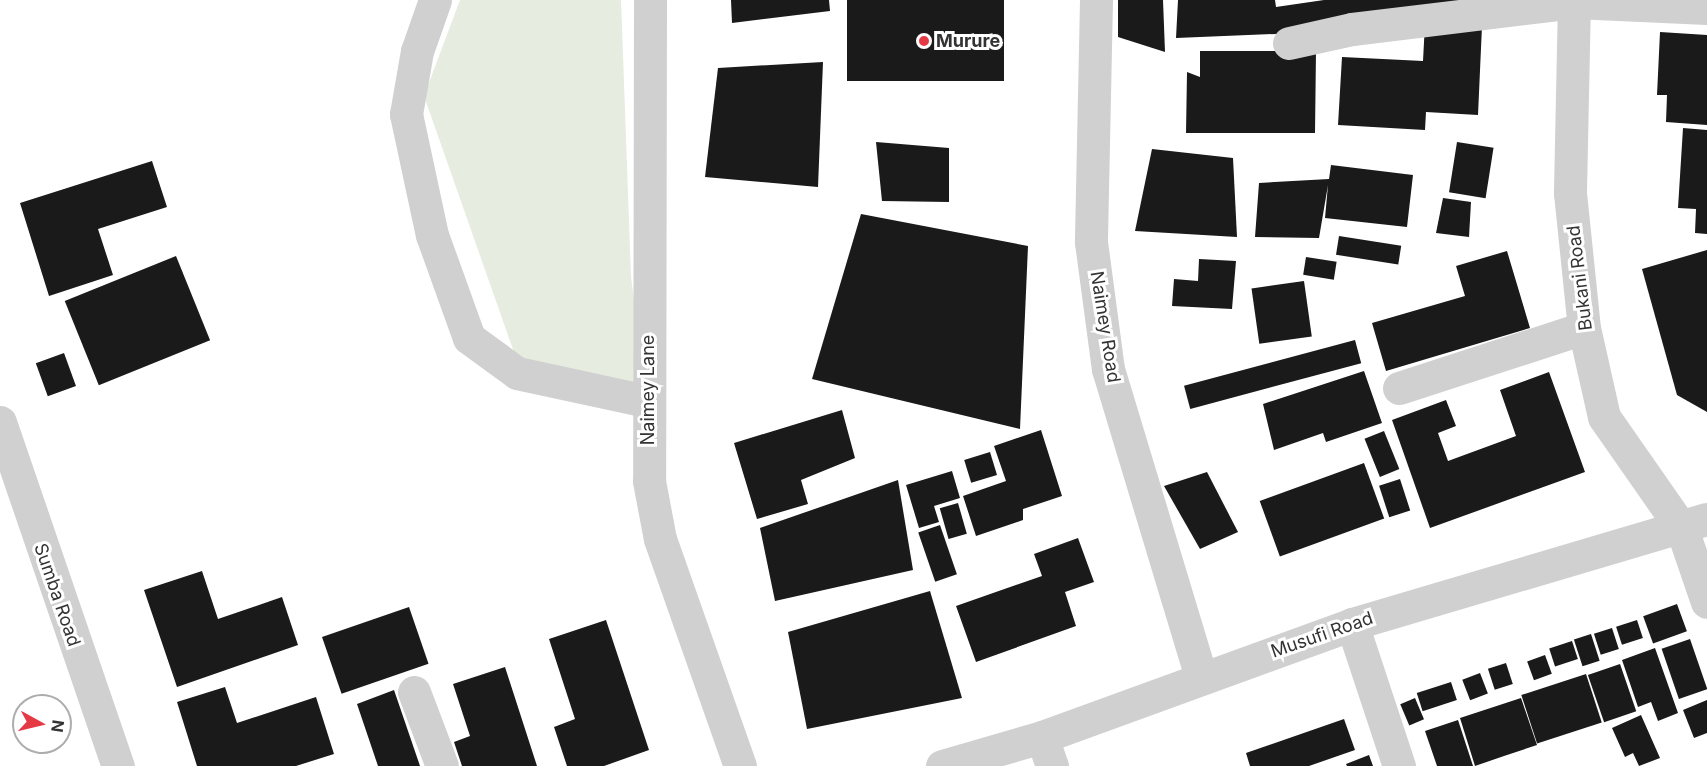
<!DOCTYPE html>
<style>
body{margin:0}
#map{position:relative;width:1707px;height:766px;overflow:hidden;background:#fff;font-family:Inter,sans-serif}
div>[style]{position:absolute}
.green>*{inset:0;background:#e6ecdf}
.building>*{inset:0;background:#1a1a1a;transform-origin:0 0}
.minor>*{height:33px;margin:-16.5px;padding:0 16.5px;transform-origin:16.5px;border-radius:16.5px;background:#d0d0d0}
.dots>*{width:16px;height:16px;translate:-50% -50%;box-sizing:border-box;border:3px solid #fff;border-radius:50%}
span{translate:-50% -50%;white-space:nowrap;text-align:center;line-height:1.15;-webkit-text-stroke:6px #fff;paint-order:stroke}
.poi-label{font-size:18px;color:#333;font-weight:700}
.left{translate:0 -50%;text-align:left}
.street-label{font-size:18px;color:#333}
.north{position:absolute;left:12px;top:694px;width:60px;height:60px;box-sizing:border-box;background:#fff;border:2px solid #adadad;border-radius:50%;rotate:98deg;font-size:16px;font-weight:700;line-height:24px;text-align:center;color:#333}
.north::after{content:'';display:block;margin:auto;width:21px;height:27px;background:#e63946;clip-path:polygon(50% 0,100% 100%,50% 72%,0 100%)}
</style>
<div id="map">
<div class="green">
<div style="clip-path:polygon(460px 0,621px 0,631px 277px,647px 401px,516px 358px,424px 96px)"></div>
</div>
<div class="building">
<div style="clip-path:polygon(731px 0,829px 0,830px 11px,732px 23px)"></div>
<div style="left:847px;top:0;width:157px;height:81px"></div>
<div style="clip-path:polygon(1118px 0,1163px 0,1165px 52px,1118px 37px)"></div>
<div style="clip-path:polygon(1178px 0,1275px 0,1276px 7px,1324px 0,1470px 0,1323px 32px,1176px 38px)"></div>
<div style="clip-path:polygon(1425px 23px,1482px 26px,1478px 115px,1426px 112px,1425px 130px,1338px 125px,1342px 57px,1423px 61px)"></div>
<div style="clip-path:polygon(1660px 32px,1707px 35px,1707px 125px,1666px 122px,1667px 95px,1657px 95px)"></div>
<div style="clip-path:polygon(1200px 51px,1316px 51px,1315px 133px,1186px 133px,1187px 72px,1200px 77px)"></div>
<div style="clip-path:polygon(823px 62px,818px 187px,705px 177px,718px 68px)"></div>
<div style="clip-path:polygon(1683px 128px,1707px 130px,1707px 234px,1695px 233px,1696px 209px,1678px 208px)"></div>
<div style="clip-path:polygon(876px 142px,949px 148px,949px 202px,882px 201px)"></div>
<div style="left:1457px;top:142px;width:37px;height:51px;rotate:9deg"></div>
<div style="clip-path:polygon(1152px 149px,1233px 158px,1237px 237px,1135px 231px)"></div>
<div style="clip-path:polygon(152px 161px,167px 207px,98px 229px,113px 275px,49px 296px,20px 203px)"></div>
<div style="clip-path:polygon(1331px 165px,1413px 175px,1407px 227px,1325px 218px,1328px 185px,1319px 238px,1255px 237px,1259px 183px,1329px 179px)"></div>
<div style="clip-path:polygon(1443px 198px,1471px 202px,1469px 237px,1436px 233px)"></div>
<div style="clip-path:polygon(861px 214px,1028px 246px,1020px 429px,812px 379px)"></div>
<div style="left:1339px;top:236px;width:63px;height:19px;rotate:9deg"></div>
<div style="clip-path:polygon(1707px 250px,1707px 412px,1677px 395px,1642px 269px)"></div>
<div style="clip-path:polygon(1507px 251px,1530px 328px,1386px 371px,1372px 323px,1465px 296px,1456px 266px)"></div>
<div style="left:176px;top:256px;width:91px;height:120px;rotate:68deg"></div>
<div style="left:1306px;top:257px;width:31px;height:18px;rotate:9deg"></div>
<div style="clip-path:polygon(1199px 259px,1236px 261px,1232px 309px,1172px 306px,1174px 279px,1198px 281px)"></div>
<div style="left:1304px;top:281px;width:56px;height:53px;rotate:82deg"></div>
<div style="left:1355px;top:340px;width:24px;height:177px;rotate:75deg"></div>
<div style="left:64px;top:353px;width:35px;height:30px;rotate:70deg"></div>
<div style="clip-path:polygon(1364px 371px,1382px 423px,1326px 442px,1323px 433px,1274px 450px,1263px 404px)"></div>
<div style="clip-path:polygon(1549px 372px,1585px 472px,1430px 528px,1392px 420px,1446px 400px,1456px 426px,1438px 433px,1448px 461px,1516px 436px,1500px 390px)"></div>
<div style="clip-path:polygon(842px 410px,855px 458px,801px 480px,808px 504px,757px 519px,734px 443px)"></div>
<div style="clip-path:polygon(1041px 430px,1062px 496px,1023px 509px,1023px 520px,976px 536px,963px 496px,1006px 481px,994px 446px)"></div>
<div style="left:1384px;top:431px;width:41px;height:21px;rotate:68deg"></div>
<div style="left:990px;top:452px;width:24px;height:27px;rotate:73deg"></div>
<div style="left:1364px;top:463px;width:59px;height:111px;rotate:70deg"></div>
<div style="clip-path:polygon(952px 471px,960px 498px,934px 506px,939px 522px,919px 528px,906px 485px)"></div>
<div style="clip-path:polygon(1207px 472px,1238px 532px,1200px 549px,1164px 486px)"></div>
<div style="left:1400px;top:479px;width:33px;height:22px;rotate:72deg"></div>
<div style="clip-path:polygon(898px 480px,913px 570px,775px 601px,760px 528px)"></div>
<div style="left:958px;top:503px;width:32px;height:19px;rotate:74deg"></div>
<div style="left:940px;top:525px;width:52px;height:23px;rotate:71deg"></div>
<div style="clip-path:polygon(1078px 538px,1094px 582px,1065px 592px,1076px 626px,976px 662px,956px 606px,1042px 576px,1034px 554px)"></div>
<div style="clip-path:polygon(202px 571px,218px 619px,282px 597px,298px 645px,177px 687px,144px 590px)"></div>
<div style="clip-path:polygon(930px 591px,962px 698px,807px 729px,788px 632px)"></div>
<div style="left:1677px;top:604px;width:29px;height:36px;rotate:70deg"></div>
<div style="left:409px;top:607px;width:60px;height:92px;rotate:71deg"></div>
<div style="clip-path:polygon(606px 620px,649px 750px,604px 766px,567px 766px,554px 727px,575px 719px,549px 639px)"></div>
<div style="left:1637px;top:620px;width:19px;height:22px;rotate:72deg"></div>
<div style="left:1612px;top:628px;width:22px;height:19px;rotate:72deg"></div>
<div style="left:1591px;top:634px;width:28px;height:18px;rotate:72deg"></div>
<div style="left:1690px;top:639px;width:53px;height:30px;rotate:71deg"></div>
<div style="left:1572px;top:641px;width:19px;height:24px;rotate:72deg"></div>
<div style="clip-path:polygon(1655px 648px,1678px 713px,1658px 721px,1651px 702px,1638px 707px,1622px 660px)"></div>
<div style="left:1545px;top:655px;width:20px;height:19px;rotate:70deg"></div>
<div style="left:1506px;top:663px;width:22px;height:19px;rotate:72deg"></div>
<div style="left:1620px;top:664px;width:50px;height:34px;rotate:71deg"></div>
<div style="clip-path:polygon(505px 667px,537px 766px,462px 766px,454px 742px,470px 736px,453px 684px)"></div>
<div style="left:1480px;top:673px;width:22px;height:19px;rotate:69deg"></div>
<div style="left:1586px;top:674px;width:51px;height:68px;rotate:72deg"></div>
<div style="left:1451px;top:682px;width:19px;height:36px;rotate:72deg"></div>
<div style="clip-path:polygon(225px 687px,237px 723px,316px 697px,334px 754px,296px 766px,197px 766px,177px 702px)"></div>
<div style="clip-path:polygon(394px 690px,420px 766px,378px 766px,357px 704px)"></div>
<div style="left:1415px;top:698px;width:23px;height:16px;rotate:67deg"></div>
<div style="clip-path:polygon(1521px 698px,1537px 745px,1504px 756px,1501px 749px,1504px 756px,1475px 766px,1460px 718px)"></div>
<div style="clip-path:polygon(1707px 700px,1707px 733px,1694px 738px,1683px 710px)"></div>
<div style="clip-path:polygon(1641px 715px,1660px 758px,1639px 766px,1633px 753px,1625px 757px,1612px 728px)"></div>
<div style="clip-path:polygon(1344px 719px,1355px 750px,1309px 766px,1250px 766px,1246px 753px)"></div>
<div style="clip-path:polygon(1458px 720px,1473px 766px,1437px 766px,1425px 731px)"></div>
<div style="clip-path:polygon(1369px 755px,1373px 766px,1347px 766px,1346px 764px)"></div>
</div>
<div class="minor">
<div style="left:435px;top:0;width:54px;rotate:109.4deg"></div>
<div style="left:417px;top:51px;width:64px;rotate:99.9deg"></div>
<div style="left:406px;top:114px;width:124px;rotate:77.9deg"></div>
<div style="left:432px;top:235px;width:109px;rotate:70.2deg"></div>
<div style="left:469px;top:338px;width:59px;rotate:36.1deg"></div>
<div style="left:517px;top:373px;width:133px;rotate:12.2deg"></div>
<div style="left:650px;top:0;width:481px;rotate:90.1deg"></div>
<div style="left:649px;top:481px;width:59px;rotate:79.3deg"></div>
<div style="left:660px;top:539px;width:241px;rotate:70.6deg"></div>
<div style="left:1096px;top:0;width:242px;rotate:91.2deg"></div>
<div style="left:1091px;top:242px;width:128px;rotate:82.4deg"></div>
<div style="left:1108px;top:369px;width:322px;rotate:73.2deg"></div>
<div style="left:1574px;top:0;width:193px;rotate:91.2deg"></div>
<div style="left:1570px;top:193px;width:136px;rotate:84.1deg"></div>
<div style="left:1584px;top:328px;width:91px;rotate:77.3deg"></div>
<div style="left:1604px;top:417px;width:136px;rotate:55.1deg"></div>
<div style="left:1682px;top:529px;width:77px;rotate:71.1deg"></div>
<div style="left:1289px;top:43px;width:65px;rotate:-12.5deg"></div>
<div style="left:1352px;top:29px;width:224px;rotate:-6.9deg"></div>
<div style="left:1574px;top:2px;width:133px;rotate:2.6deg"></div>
<div style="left:1399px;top:388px;width:194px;rotate:-18deg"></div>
<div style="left:0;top:422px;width:364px;rotate:71.1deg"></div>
<div style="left:1352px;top:624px;width:150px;rotate:71.7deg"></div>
<div style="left:414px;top:692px;width:79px;rotate:69.3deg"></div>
<div style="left:1042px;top:737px;width:31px;rotate:71deg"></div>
<div style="left:942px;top:766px;width:104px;rotate:-16.2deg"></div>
<div style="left:1042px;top:737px;width:330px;rotate:-20deg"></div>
<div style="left:1352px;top:624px;width:370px;rotate:-16.5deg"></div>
</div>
<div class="dots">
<div style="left:924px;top:41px;background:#e63946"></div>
</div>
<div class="poi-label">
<span class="left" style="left:936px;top:41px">Murure</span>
</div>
<div class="street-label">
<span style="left:1580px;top:278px;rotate:-97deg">Bukani Road</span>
<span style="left:1105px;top:327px;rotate:81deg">Naimey Road</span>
<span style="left:648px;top:390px;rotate:-90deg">Naimey Lane</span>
<span style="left:57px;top:595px;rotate:71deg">Sumba Road</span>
<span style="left:1322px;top:635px;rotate:-19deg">Musufi Road</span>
</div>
<div class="north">N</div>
</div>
